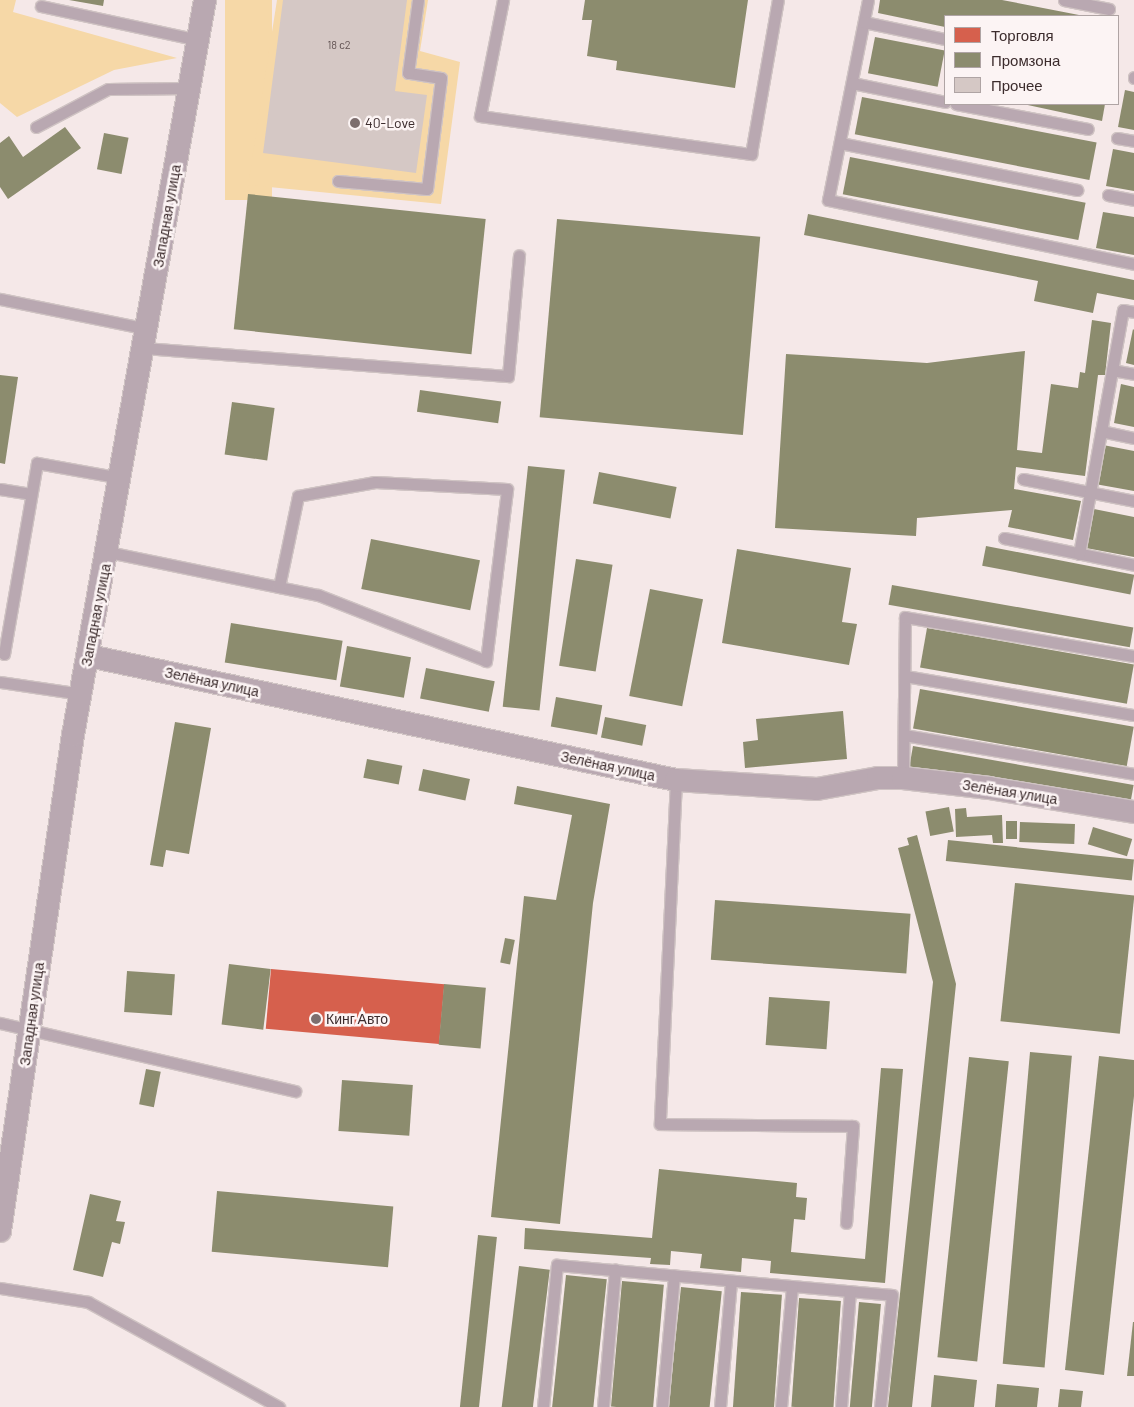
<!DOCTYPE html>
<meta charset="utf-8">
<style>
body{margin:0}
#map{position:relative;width:1134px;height:1407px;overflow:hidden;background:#f5e8e8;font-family:Barlow,sans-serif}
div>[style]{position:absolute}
.green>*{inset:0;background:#f6d8a7;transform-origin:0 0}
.shops>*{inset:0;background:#d6604d;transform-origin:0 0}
.industry>*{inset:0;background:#8c8c6e;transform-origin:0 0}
.building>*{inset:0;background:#d5c8c5}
.roads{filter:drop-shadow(1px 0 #cfc3c3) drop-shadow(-1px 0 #cfc3c3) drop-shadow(0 1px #cfc3c3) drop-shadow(0 -1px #cfc3c3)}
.service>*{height:11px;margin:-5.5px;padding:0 5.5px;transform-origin:5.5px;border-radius:5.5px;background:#b9a8b1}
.minor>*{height:22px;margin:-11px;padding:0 11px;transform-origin:11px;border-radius:11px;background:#b9a8b1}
.dots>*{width:14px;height:14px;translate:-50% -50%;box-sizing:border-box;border:2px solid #fcf4f4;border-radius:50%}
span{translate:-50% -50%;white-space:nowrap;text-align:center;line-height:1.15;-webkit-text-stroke:5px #fcf4f4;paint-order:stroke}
.number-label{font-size:11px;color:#625353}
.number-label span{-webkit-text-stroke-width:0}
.poi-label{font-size:14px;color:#3c2c2d}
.left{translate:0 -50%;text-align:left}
.street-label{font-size:14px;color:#3c2c2d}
.legend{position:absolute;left:944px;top:15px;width:175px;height:90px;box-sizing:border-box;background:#fcf4f4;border:1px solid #afa4a4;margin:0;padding:6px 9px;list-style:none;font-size:15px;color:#3c2c2d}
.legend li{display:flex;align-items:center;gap:10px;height:25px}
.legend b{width:25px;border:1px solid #afa4a4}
</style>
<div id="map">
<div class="green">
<div style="clip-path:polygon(0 0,16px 0,13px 12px,177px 58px,114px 70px,17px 117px,0 103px)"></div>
<div style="left:225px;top:0;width:47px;height:200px"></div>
<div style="clip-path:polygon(277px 0,428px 0,420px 51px,460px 62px,441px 204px,248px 185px)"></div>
</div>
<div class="shops">
<div style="left:271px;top:969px;width:174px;height:60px;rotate:5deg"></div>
</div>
<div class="industry">
<div style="clip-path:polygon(69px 0,104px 0,103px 6px)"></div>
<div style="clip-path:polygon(585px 0,748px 0,735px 88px,616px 70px,617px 61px,587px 56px,592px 20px,582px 20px)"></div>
<div style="clip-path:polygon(880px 0,1002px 0,1079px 15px,945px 16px,945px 27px,878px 13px)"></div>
<div style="left:875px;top:37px;width:71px;height:37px;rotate:11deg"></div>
<div style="clip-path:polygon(1125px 90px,1134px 92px,1134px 130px,1118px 127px)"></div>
<div style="left:862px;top:97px;width:239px;height:38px;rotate:11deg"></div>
<div style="clip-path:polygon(1023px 104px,1105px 104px,1102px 121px)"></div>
<div style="clip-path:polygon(65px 127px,81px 148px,8px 199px,0 187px,0 143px,9px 136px,23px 157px)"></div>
<div style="left:104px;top:133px;width:25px;height:37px;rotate:11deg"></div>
<div style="clip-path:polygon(1113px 149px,1134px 153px,1134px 191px,1106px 186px)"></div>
<div style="left:850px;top:157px;width:240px;height:38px;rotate:11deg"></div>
<div style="left:248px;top:194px;width:239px;height:136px;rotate:6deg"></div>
<div style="clip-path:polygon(1103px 212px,1134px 217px,1134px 255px,1096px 248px)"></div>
<div style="clip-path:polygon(808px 214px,1134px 280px,1134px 300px,1097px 293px,1093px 313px,1034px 301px,1038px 281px,804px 235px)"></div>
<div style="left:557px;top:219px;width:204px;height:199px;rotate:5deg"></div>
<div style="clip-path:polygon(1092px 320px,1111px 323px,1105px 375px,1098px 375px,1085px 476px,1016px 467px,1014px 489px,1081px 501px,1073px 540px,1008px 527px,1012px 510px,917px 518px,916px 536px,775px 528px,786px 354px,927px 363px,1025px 351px,1017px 450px,1042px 453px,1051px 384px,1078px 388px,1080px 372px,1085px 373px)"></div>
<div style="clip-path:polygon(1133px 329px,1134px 330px,1134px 365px,1126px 363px)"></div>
<div style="clip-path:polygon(0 375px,18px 377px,5px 464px,0 463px)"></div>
<div style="clip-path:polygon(1121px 384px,1134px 387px,1134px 427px,1114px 423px)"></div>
<div style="left:420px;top:390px;width:82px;height:22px;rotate:8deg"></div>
<div style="left:232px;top:402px;width:43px;height:53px;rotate:8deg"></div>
<div style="clip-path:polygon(1103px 445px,1134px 451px,1134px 491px,1095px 484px)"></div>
<div style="left:528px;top:466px;width:37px;height:242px;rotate:6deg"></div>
<div style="left:599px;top:472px;width:79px;height:32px;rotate:11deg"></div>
<div style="clip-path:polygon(1094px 509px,1134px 517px,1134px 557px,1086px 548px)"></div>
<div style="left:371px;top:539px;width:111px;height:51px;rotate:11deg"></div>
<div style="left:986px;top:546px;width:151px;height:20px;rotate:11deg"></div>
<div style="clip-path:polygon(737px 549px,851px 568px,842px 622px,857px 624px,849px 665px,722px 643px)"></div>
<div style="left:576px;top:559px;width:37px;height:108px;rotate:9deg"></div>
<div style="left:892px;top:585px;width:245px;height:20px;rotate:10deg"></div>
<div style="left:650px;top:589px;width:54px;height:109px;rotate:11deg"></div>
<div style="left:231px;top:623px;width:113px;height:40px;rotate:9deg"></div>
<div style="left:927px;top:628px;width:210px;height:40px;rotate:10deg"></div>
<div style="left:347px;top:646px;width:65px;height:41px;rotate:10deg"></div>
<div style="left:426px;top:668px;width:70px;height:31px;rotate:11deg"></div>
<div style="left:920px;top:689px;width:217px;height:40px;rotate:10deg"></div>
<div style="left:556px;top:697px;width:47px;height:30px;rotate:10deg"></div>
<div style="clip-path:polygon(843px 711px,847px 759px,745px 768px,743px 742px,758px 740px,756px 719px)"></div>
<div style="left:605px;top:717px;width:42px;height:21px;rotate:11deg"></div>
<div style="clip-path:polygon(175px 722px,211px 728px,189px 854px,166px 850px,163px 867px,150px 865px)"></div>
<div style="left:913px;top:746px;width:224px;height:22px;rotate:10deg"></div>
<div style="left:367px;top:759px;width:36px;height:19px;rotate:11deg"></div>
<div style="left:423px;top:769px;width:48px;height:22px;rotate:12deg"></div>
<div style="clip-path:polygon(517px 786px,610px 804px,593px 903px,560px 1224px,491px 1217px,524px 896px,556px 900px,572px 815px,514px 804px)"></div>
<div style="left:949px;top:807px;width:25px;height:24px;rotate:79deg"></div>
<div style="clip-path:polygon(966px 808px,967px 817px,1002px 815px,1003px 843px,993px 843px,992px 835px,956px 837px,955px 809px)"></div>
<div style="left:1006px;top:821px;width:11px;height:18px"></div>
<div style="left:1020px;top:822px;width:55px;height:20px;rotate:2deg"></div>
<div style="left:1093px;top:827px;width:41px;height:18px;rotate:17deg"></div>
<div style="clip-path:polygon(917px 835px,956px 984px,912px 1407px,888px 1407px,933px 982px,898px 848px,909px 845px,907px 838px)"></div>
<div style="left:948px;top:840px;width:187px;height:21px;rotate:6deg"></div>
<div style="left:1015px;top:883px;width:120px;height:139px;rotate:6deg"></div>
<div style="left:715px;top:900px;width:196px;height:60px;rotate:4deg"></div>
<div style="left:505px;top:938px;width:10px;height:25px;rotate:11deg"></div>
<div style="left:229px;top:964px;width:42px;height:61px;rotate:7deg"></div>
<div style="left:127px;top:971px;width:48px;height:41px;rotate:4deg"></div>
<div style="left:444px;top:984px;width:42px;height:61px;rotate:5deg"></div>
<div style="left:769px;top:997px;width:61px;height:48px;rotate:4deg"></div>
<div style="left:1030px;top:1052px;width:42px;height:313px;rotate:5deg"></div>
<div style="clip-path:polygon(1099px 1056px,1134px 1060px,1134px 1096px,1104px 1375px,1065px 1370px)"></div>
<div style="left:969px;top:1057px;width:40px;height:302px;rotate:6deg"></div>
<div style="clip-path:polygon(881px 1068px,903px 1069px,885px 1283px,770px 1273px,771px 1261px,742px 1258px,741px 1272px,700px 1268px,702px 1254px,671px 1251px,670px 1265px,650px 1264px,651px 1258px,524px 1249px,525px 1228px,652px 1238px,659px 1169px,797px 1183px,796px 1197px,807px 1198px,805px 1220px,794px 1219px,791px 1252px,865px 1259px)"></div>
<div style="left:146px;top:1069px;width:15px;height:36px;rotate:11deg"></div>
<div style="left:342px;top:1080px;width:71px;height:51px;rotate:4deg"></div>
<div style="left:217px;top:1191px;width:177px;height:61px;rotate:5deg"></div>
<div style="clip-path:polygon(90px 1194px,121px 1201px,116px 1221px,125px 1222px,120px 1244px,112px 1242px,103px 1277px,73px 1270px)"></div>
<div style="left:478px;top:1235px;width:19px;height:173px;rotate:6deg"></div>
<div style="left:519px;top:1266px;width:31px;height:142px;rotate:7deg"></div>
<div style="left:566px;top:1275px;width:41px;height:133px;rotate:6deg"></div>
<div style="left:622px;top:1281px;width:42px;height:126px;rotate:5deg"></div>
<div style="left:681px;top:1287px;width:41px;height:121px;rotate:6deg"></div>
<div style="left:741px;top:1292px;width:41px;height:116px;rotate:4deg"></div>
<div style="left:799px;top:1298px;width:42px;height:109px;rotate:4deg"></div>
<div style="left:859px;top:1302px;width:22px;height:106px;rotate:5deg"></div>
<div style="clip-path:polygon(1133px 1322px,1134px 1322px,1134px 1376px,1127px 1376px)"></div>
<div style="clip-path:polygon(934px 1375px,977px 1380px,974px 1407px,931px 1407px)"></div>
<div style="clip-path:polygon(997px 1384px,1039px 1388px,1037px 1407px,995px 1407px)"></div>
<div style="clip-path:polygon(1060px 1389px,1083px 1391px,1081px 1407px,1058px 1407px)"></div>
</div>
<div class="building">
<div style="clip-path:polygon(283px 0,407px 0,395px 91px,427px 95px,416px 173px,263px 153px)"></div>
</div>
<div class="roads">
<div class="service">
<div style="left:503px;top:0;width:118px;rotate:101.2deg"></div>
<div style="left:480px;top:116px;width:274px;rotate:8deg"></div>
<div style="left:751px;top:154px;width:156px;rotate:-80.1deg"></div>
<div style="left:868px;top:0;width:204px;rotate:101.3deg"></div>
<div style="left:828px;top:200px;width:313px;rotate:11.8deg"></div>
<div style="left:1064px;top:0;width:46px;rotate:11.3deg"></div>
<div style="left:41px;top:6px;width:161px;rotate:12.2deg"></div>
<div style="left:864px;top:22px;width:83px;rotate:11.9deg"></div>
<div style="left:1134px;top:77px;width:1px;rotate:90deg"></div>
<div style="left:852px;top:83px;width:95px;rotate:11.5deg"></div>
<div style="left:956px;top:104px;width:134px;rotate:10.7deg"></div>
<div style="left:36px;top:127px;width:81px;rotate:-27.8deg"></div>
<div style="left:108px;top:89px;width:81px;rotate:-0.7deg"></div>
<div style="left:1117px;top:138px;width:17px;rotate:10deg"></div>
<div style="left:840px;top:143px;width:242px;rotate:11.2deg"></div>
<div style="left:338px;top:181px;width:89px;rotate:5.1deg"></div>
<div style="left:427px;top:189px;width:112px;rotate:-82.8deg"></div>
<div style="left:441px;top:78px;width:33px;rotate:-171deg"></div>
<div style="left:408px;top:73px;width:74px;rotate:-82.2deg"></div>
<div style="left:1108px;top:195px;width:26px;rotate:11deg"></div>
<div style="left:0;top:299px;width:151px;rotate:11.5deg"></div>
<div style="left:143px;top:348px;width:366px;rotate:4.4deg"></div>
<div style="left:508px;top:376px;width:121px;rotate:-84.8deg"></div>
<div style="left:1112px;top:370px;width:22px;rotate:10deg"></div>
<div style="left:1101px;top:431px;width:34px;rotate:12deg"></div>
<div style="left:1023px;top:479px;width:113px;rotate:11.2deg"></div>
<div style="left:0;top:489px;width:31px;rotate:9deg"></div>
<div style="left:1004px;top:538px;width:133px;rotate:11.7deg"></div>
<div style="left:108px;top:552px;width:214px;rotate:11.6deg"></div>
<div style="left:318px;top:595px;width:180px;rotate:21.4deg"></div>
<div style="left:486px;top:661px;width:173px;rotate:-83deg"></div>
<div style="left:507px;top:489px;width:132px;rotate:-177deg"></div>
<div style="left:375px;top:482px;width:78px;rotate:169.7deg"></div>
<div style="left:298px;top:496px;width:93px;rotate:101.8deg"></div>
<div style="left:1079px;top:554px;width:248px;rotate:-79.8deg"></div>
<div style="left:1123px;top:310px;width:11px;rotate:10deg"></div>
<div style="left:4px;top:654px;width:194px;rotate:-80.2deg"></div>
<div style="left:37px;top:463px;width:85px;rotate:10.1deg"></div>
<div style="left:905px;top:676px;width:232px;rotate:9.7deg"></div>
<div style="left:0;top:682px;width:82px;rotate:8.4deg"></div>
<div style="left:904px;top:735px;width:233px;rotate:9.6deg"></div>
<div style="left:903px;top:778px;width:161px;rotate:-89.3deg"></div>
<div style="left:905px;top:617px;width:232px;rotate:9.7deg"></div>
<div style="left:676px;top:780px;width:344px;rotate:92.7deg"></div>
<div style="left:660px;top:1124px;width:193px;rotate:0.6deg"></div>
<div style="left:853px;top:1126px;width:97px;rotate:94.1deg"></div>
<div style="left:0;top:1023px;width:303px;rotate:13deg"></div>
<div style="left:0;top:1288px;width:89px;rotate:9deg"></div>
<div style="left:88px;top:1302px;width:218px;rotate:28.8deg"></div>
<div style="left:543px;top:1407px;width:143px;rotate:-84.4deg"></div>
<div style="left:557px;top:1265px;width:336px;rotate:5.1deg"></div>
<div style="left:892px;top:1295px;width:113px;rotate:96.1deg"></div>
<div style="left:603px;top:1407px;width:138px;rotate:-85deg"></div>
<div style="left:662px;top:1407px;width:132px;rotate:-84.8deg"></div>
<div style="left:720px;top:1407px;width:126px;rotate:-85deg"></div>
<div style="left:781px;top:1407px;width:121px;rotate:-84.8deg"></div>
<div style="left:841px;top:1407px;width:116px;rotate:-85.6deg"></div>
</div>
<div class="minor">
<div style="left:89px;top:656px;width:600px;rotate:11.93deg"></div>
<div style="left:676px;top:780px;width:141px;rotate:3.7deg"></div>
<div style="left:817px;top:789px;width:62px;rotate:-10.2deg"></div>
<div style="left:878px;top:778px;width:25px"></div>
<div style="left:903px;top:778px;width:87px;rotate:6.6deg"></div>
<div style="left:989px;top:788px;width:147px;rotate:9.4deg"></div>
<div style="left:0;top:1231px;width:501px;rotate:-81.63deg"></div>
<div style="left:73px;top:735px;width:747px;rotate:-79.82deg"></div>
</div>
</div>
<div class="dots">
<div style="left:355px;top:123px;background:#7d6e6e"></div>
<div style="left:316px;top:1019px;background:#7d6e6e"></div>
</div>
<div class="number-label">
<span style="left:339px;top:45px">18 с2</span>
</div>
<div class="poi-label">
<span class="left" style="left:365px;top:123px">40-Love</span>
<span class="left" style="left:326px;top:1019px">Кинг Авто</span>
</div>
<div class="street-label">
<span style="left:167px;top:216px;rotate:-80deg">Западная улица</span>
<span style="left:96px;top:615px;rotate:-79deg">Западная улица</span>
<span style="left:212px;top:682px;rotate:12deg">Зелёная улица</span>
<span style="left:608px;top:766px;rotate:12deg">Зелёная улица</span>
<span style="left:1010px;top:792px;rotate:9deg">Зелёная улица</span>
<span style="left:32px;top:1014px;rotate:-82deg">Западная улица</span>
</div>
<ul class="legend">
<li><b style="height:14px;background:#d6604d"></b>Торговля</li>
<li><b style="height:14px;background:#8c8c6e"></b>Промзона</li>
<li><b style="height:14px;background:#d5c8c5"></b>Прочее</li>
</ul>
</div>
